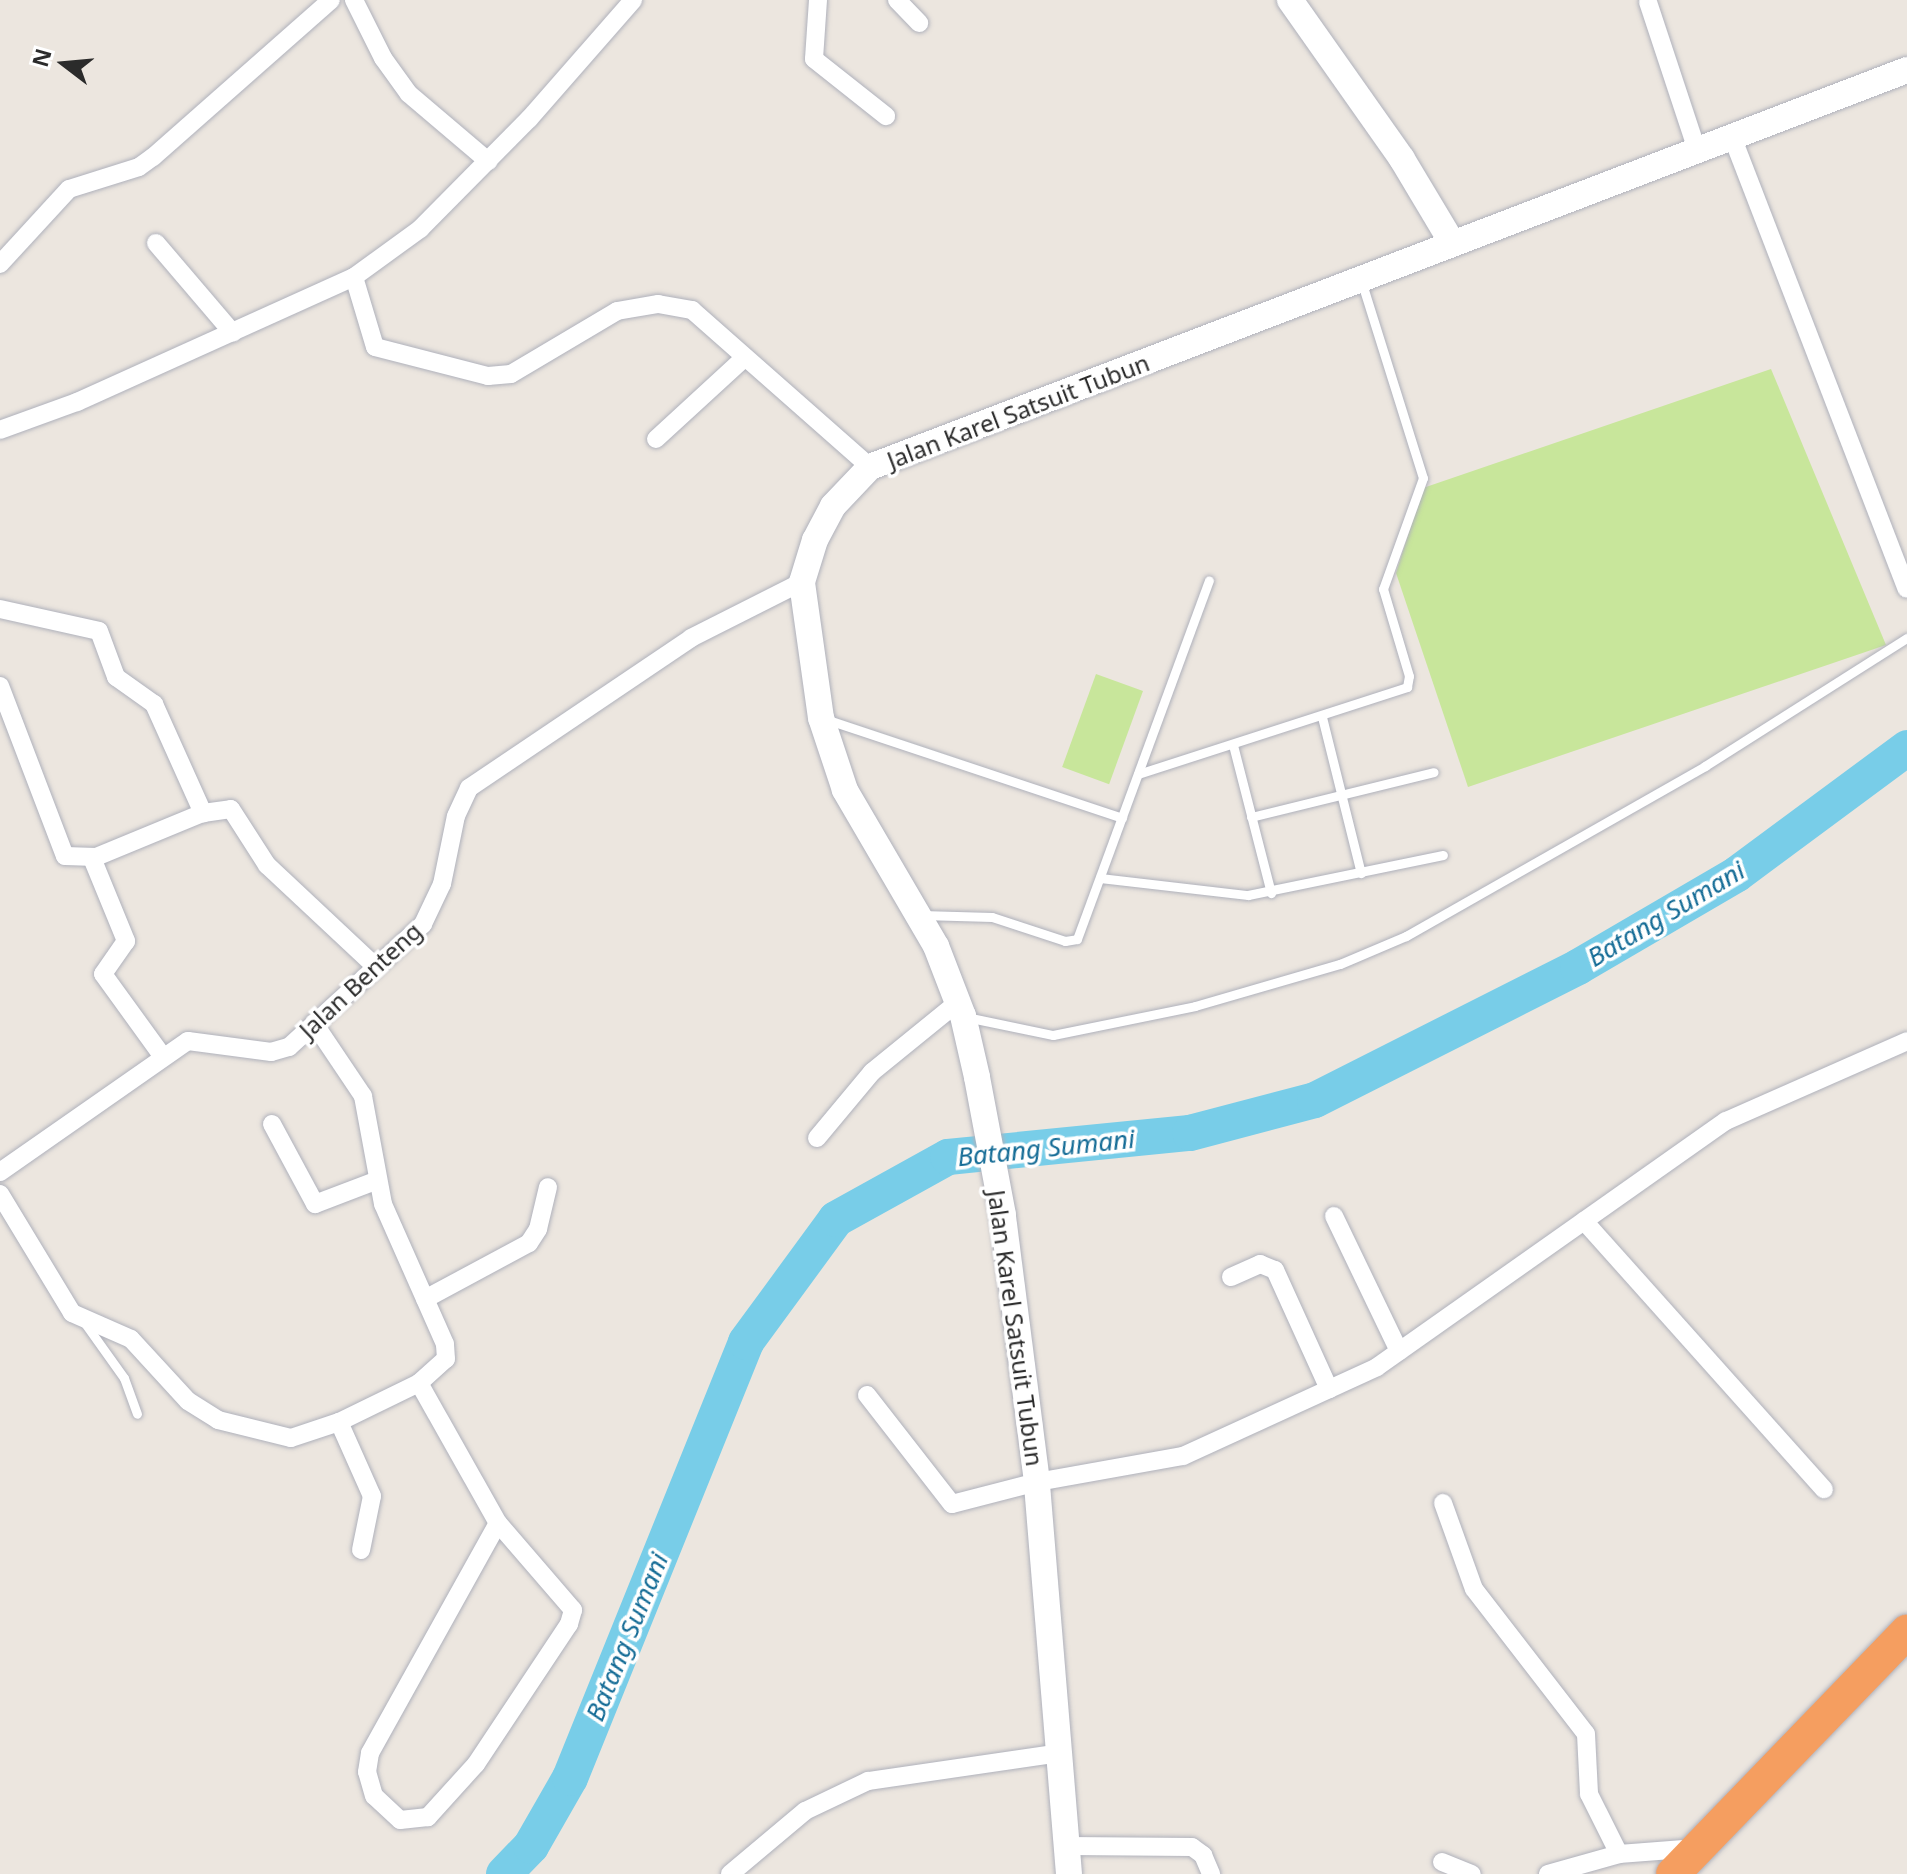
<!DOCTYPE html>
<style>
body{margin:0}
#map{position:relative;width:1907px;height:1874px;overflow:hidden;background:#ece6df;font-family:"Noto Sans",sans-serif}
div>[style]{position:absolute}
.pitch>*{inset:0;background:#c8e69b;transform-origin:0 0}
.river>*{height:36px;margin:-18px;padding:0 18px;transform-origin:18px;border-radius:18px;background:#78cde8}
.roads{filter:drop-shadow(0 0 2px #afb1bb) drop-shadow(0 0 2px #afb1bb)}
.lane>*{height:9px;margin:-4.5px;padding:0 4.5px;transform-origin:4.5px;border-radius:4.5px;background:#fff}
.street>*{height:18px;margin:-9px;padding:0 9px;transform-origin:9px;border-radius:9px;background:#fff}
.secondary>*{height:26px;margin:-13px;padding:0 13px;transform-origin:13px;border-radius:13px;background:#fff}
.highway>*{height:34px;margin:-17px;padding:0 17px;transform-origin:17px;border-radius:17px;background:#f59e60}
span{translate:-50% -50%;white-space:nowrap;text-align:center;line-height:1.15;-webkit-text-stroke:7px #fff;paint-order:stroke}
.street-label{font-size:24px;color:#2b2b2b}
.water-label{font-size:26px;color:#156c96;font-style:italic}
.north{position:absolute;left:24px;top:24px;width:80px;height:80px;-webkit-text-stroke:6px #fff;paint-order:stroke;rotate:286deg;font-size:22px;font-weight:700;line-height:32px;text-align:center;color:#2b2b2b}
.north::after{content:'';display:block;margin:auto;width:28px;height:36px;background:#2b2b2b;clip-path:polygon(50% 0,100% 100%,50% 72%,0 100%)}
</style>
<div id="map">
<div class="pitch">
<i style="clip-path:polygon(1771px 369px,1886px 645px,1468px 787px,1396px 573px,1423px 488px)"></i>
<i style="left:1096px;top:674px;width:50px;height:99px;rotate:20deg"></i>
</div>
<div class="river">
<i style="left:504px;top:1874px;width:39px;rotate:-46deg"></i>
<i style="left:531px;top:1846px;width:78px;rotate:-60.2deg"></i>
<i style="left:570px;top:1778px;width:470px;rotate:-68deg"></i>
<i style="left:746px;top:1342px;width:152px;rotate:-53.8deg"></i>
<i style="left:836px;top:1219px;width:128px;rotate:-29deg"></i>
<i style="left:948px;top:1157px;width:243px;rotate:-5.7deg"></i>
<i style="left:1190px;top:1133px;width:129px;rotate:-14.8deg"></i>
<i style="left:1315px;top:1100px;width:295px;rotate:-26.8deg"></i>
<i style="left:1578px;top:967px;width:184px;rotate:-30.3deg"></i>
<i style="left:1737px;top:874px;width:212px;rotate:-36.5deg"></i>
</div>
<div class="roads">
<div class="lane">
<i style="left:1322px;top:717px;width:161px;rotate:76deg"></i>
<i style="left:825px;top:719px;width:313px;rotate:18.4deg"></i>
<i style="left:1233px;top:745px;width:153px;rotate:75.6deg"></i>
<i style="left:1138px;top:774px;width:283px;rotate:-17.9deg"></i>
<i style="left:1407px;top:687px;width:11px;rotate:-80deg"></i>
<i style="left:1409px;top:676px;width:91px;rotate:-106.6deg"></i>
<i style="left:1383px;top:589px;width:118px;rotate:-70.2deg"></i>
<i style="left:1423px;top:478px;width:207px;rotate:-107.4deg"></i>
<i style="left:1251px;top:817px;width:188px;rotate:-13.8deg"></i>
<i style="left:1100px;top:878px;width:149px;rotate:6.6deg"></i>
<i style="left:1248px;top:895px;width:199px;rotate:-11.6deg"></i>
<i style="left:921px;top:915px;width:71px;rotate:1.6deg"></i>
<i style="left:992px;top:917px;width:77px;rotate:18.2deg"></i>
<i style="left:1065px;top:941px;width:12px;rotate:-9deg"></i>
<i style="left:1077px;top:939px;width:382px;rotate:-69.8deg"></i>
<i style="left:966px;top:1017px;width:89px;rotate:11.7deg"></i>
<i style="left:1053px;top:1035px;width:145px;rotate:-11.5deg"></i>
<i style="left:1195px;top:1006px;width:151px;rotate:-16.2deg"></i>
<i style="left:1340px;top:964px;width:72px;rotate:-23deg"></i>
<i style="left:1406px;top:936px;width:344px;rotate:-29.6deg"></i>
<i style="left:1705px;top:766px;width:239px;rotate:-32.4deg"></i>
<i style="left:84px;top:1322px;width:69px;rotate:54.5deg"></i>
<i style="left:124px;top:1378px;width:38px;rotate:70deg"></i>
</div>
<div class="street">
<i style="left:354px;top:0;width:65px;rotate:63.4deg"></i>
<i style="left:383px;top:58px;width:44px;rotate:54.2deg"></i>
<i style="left:409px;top:94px;width:104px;rotate:40.3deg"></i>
<i style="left:818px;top:0;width:59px;rotate:93.9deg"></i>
<i style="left:814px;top:59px;width:92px;rotate:38.4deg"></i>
<i style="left:897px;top:0;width:32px;rotate:46deg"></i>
<i style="left:1648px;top:2px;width:159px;rotate:71.7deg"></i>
<i style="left:1733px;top:139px;width:482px;rotate:68.9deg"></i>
<i style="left:156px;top:243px;width:118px;rotate:49.5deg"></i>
<i style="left:0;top:264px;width:102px;rotate:-47.4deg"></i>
<i style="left:69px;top:189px;width:73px;rotate:-17.4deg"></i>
<i style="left:139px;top:167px;width:17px;rotate:-36deg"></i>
<i style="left:153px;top:157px;width:237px;rotate:-41.4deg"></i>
<i style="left:354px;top:277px;width:73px;rotate:73.3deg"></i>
<i style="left:375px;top:347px;width:117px;rotate:14.4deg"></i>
<i style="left:488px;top:376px;width:23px;rotate:-5deg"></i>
<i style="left:511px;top:374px;width:123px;rotate:-30.7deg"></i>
<i style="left:617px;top:311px;width:42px;rotate:-9.7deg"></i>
<i style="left:658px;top:304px;width:35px;rotate:10deg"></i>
<i style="left:692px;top:310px;width:237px;rotate:41.4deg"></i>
<i style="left:0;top:430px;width:82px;rotate:-20deg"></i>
<i style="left:77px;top:402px;width:304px;rotate:-24.3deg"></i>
<i style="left:354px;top:277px;width:82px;rotate:-36deg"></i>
<i style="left:420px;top:229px;width:155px;rotate:-45.3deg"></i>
<i style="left:529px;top:119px;width:158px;rotate:-48.8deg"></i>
<i style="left:656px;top:439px;width:120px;rotate:-42.6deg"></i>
<i style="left:0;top:609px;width:101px;rotate:12.5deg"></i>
<i style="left:99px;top:631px;width:49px;rotate:69.7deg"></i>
<i style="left:116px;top:677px;width:47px;rotate:35.4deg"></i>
<i style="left:154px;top:704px;width:120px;rotate:65.8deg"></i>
<i style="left:0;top:686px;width:182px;rotate:69.1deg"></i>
<i style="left:65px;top:856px;width:31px;rotate:2deg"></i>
<i style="left:96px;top:857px;width:116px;rotate:-22.4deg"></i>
<i style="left:203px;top:813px;width:28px;rotate:-8deg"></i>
<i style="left:231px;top:809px;width:67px;rotate:57.3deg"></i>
<i style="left:267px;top:865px;width:149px;rotate:43.1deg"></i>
<i style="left:92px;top:858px;width:90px;rotate:67.7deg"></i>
<i style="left:126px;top:941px;width:40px;rotate:124.9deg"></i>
<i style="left:103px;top:974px;width:102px;rotate:54.1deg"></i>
<i style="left:272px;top:1124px;width:91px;rotate:61.7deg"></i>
<i style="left:315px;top:1204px;width:67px;rotate:-20.9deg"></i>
<i style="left:817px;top:1138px;width:86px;rotate:-50.2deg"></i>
<i style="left:872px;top:1072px;width:111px;rotate:-39.1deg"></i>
<i style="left:0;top:1172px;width:229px;rotate:-34.9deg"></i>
<i style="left:188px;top:1041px;width:84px;rotate:7.5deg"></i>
<i style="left:271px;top:1052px;width:19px;rotate:-16deg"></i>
<i style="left:289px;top:1047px;width:182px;rotate:-42.5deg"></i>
<i style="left:423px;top:924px;width:44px;rotate:-64.6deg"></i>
<i style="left:442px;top:884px;width:69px;rotate:-78.4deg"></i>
<i style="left:456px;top:816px;width:31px;rotate:-65deg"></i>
<i style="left:469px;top:788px;width:268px;rotate:-34deg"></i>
<i style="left:691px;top:638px;width:124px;rotate:-26.8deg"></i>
<i style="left:0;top:1194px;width:139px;rotate:58.8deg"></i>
<i style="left:72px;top:1313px;width:64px;rotate:23.8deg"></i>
<i style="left:131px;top:1339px;width:84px;rotate:47.4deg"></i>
<i style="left:188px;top:1401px;width:36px;rotate:32deg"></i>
<i style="left:218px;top:1420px;width:75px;rotate:13.9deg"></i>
<i style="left:291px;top:1438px;width:51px;rotate:-18.4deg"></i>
<i style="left:339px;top:1422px;width:89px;rotate:-26deg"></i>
<i style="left:419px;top:1383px;width:36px;rotate:-42deg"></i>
<i style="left:446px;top:1359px;width:15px;rotate:-94deg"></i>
<i style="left:445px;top:1344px;width:153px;rotate:-113.9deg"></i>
<i style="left:383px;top:1204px;width:110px;rotate:-100.5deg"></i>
<i style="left:363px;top:1096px;width:88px;rotate:-123.9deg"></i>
<i style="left:1334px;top:1216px;width:150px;rotate:64.3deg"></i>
<i style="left:1584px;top:1221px;width:360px;rotate:48.2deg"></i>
<i style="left:1231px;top:1277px;width:32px;rotate:-24deg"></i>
<i style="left:1260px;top:1264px;width:16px;rotate:22deg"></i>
<i style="left:1275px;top:1270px;width:131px;rotate:65.6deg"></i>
<i style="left:425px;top:1299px;width:118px;rotate:-28.3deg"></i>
<i style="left:529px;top:1243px;width:17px;rotate:-57deg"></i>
<i style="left:538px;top:1229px;width:43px;rotate:-76.6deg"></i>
<i style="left:419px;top:1383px;width:161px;rotate:60.6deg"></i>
<i style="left:498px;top:1523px;width:115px;rotate:49.2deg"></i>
<i style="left:573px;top:1610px;width:15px;rotate:106deg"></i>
<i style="left:569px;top:1624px;width:168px;rotate:123.6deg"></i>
<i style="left:476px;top:1764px;width:72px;rotate:132.2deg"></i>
<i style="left:428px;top:1817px;width:28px;rotate:174deg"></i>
<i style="left:400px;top:1820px;width:35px;rotate:-137deg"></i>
<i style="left:374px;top:1796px;width:25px;rotate:-106deg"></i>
<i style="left:367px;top:1772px;width:19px;rotate:-81deg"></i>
<i style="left:370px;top:1753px;width:263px;rotate:-60.9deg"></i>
<i style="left:867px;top:1395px;width:138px;rotate:52.1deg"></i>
<i style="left:952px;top:1504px;width:88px;rotate:-14.5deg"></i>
<i style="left:1037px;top:1482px;width:148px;rotate:-10.1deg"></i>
<i style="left:1183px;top:1456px;width:213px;rotate:-24.6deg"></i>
<i style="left:1377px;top:1367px;width:427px;rotate:-35.2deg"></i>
<i style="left:1726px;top:1121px;width:198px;rotate:-23.8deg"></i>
<i style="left:339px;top:1422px;width:81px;rotate:66deg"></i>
<i style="left:372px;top:1496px;width:55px;rotate:101.5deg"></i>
<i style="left:1443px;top:1503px;width:91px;rotate:70.2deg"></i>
<i style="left:1474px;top:1589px;width:183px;rotate:52.3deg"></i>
<i style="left:1586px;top:1734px;width:60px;rotate:87.1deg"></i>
<i style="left:1589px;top:1794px;width:67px;rotate:63.4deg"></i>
<i style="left:1068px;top:1846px;width:124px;rotate:0.5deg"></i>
<i style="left:1192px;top:1847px;width:14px;rotate:36deg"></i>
<i style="left:1203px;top:1855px;width:21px;rotate:67deg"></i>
<i style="left:1442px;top:1862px;width:32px;rotate:22deg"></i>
<i style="left:730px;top:1874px;width:98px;rotate:-40deg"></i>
<i style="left:805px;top:1811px;width:70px;rotate:-25.5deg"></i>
<i style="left:868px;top:1781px;width:195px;rotate:-8.3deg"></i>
<i style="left:1548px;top:1874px;width:74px;rotate:-15.7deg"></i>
<i style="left:1619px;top:1854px;width:78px;rotate:-4.4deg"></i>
</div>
<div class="secondary">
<i style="left:1290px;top:0;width:194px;rotate:54.8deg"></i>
<i style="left:1402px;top:159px;width:96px;rotate:59.1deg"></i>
<i style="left:1069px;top:1874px;width:393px;rotate:-94.7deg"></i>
<i style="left:1037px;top:1482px;width:269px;rotate:-97.3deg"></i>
<i style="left:1003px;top:1215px;width:140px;rotate:-100.7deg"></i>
<i style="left:977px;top:1077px;width:63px;rotate:-102.9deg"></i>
<i style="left:963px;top:1016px;width:75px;rotate:-111.1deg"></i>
<i style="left:936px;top:946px;width:181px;rotate:-120.3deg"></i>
<i style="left:845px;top:790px;width:76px;rotate:-108.4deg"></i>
<i style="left:821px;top:718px;width:137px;rotate:-98deg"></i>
<i style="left:802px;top:582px;width:44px;rotate:-72.8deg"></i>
<i style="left:815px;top:540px;width:38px;rotate:-62deg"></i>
<i style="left:833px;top:506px;width:54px;rotate:-46.5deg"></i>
<i style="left:870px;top:467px;width:1110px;rotate:-20.95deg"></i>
</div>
<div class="highway">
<i style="left:1673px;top:1874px;width:337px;rotate:-46deg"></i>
</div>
</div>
<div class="street-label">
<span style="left:1018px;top:411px;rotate:-21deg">Jalan Karel Satsuit Tubun</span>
<span style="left:360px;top:980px;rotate:-43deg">Jalan Benteng</span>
<span style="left:1016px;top:1328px;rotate:82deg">Jalan Karel Satsuit Tubun</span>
</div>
<div class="water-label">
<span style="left:1666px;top:914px;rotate:-31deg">Batang Sumani</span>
<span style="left:1046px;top:1148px;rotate:-6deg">Batang Sumani</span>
<span style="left:627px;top:1637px;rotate:-68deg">Batang Sumani</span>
</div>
<div class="north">N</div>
</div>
